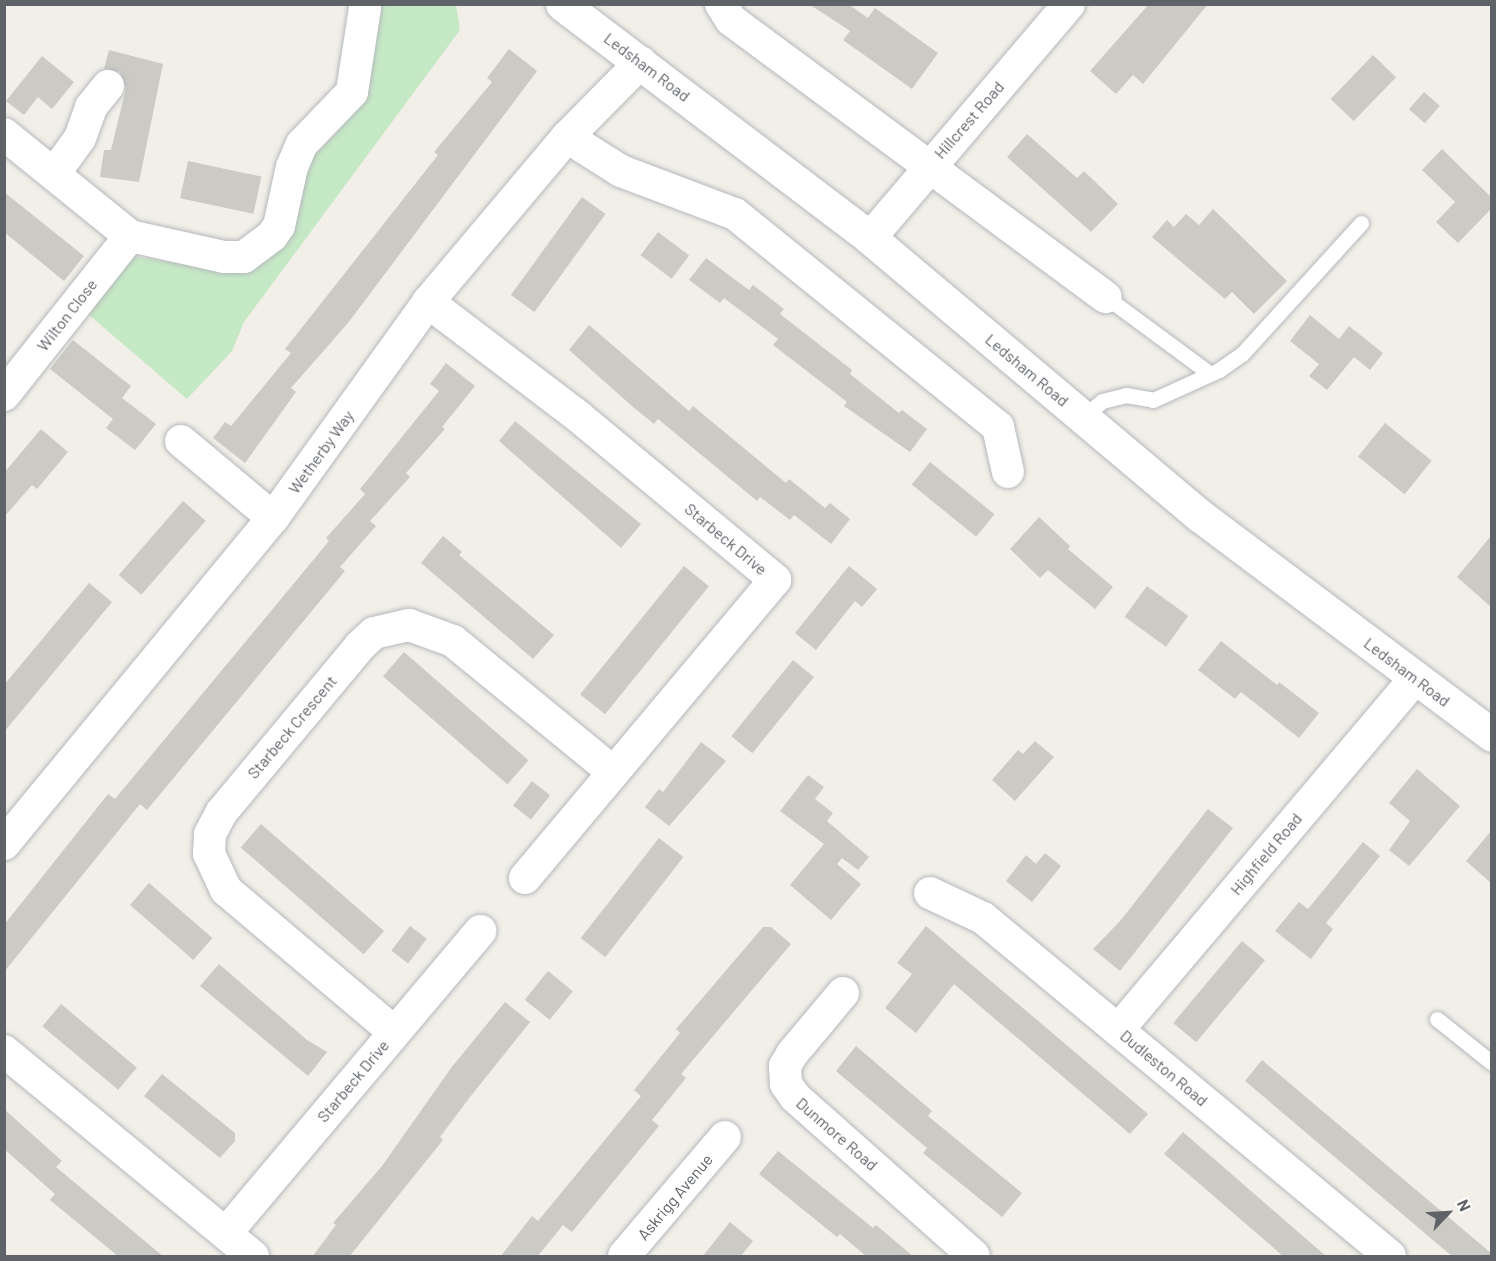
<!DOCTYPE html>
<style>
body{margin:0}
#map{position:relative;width:1496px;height:1261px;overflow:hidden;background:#f1efe8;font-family:Barlow,sans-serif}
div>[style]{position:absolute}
.green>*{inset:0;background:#c5e8c5}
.building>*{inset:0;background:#cccac5;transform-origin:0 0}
.roads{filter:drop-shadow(0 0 2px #b5b8bc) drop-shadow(0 0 2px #b5b8bc)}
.lane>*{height:15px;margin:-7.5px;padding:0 7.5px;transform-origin:7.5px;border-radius:7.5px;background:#fff}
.street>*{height:32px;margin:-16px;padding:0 16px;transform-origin:16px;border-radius:16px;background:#fff}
.secondary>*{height:33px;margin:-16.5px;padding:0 16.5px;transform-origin:16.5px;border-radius:16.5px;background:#fff}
span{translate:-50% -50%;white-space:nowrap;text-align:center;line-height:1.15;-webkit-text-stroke:4.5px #fff;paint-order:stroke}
.street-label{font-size:16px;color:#5f6368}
.frame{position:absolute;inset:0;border:6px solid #5f6368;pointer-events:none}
.north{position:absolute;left:1418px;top:1183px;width:60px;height:60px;-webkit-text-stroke:4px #fff;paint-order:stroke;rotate:65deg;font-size:16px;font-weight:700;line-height:24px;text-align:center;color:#5f6368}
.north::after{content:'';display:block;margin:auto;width:21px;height:27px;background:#5f6368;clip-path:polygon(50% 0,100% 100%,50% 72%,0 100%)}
</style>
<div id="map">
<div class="green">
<i style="clip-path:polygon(376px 5px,456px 5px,460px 30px,244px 322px,232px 351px,187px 399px,88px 314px,132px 256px,244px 274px,264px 261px,308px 162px,365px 102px)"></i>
</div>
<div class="building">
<i style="clip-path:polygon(809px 4px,848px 4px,868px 18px,875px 8px,938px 53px,912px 89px,843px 40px,850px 31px)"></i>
<i style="clip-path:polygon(1149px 4px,1208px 4px,1143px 84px,1133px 75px,1116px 94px,1090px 71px)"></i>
<i style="clip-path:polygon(509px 49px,537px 71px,348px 323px,291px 388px,296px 392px,245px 463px,213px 438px,225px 422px,231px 426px,291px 353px,285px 349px,438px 155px,434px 152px,492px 82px,487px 78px)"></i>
<i style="clip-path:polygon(109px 50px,163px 64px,139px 182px,100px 177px,104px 150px,111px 150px,126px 88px,120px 72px,104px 69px)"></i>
<i style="left:1373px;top:55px;width:32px;height:61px;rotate:44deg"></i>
<i style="clip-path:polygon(42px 56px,74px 82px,52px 109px,38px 97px,24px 115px,6px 101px)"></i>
<i style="left:1424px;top:92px;width:21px;height:23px;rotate:41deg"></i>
<i style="clip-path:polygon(1027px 134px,1077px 178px,1084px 171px,1118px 204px,1091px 232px,1007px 157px)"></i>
<i style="clip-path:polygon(1442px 149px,1491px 197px,1491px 209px,1458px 243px,1436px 222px,1455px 202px,1422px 170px)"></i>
<i style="left:188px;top:161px;width:75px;height:38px;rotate:12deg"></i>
<i style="clip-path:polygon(4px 192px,84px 256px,64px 281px,4px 232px)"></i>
<i style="left:582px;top:197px;width:29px;height:121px;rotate:36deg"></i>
<i style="clip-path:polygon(1213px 209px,1287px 281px,1254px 314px,1232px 292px,1225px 299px,1152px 237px,1167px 220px,1174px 227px,1186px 214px,1199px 225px)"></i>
<i style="left:658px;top:232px;width:39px;height:29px;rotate:37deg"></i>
<i style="clip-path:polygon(706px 258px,749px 290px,753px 285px,784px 309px,780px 314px,852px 370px,850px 374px,899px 413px,902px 410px,927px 429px,910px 452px,844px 406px,847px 402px,773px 345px,778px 339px,724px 298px,720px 303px,689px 280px)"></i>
<i style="clip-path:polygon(1310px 315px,1339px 339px,1349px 326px,1383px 353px,1370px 370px,1354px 357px,1327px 390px,1309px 376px,1319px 364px,1290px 341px)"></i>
<i style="clip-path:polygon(589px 325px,689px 411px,693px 406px,786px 483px,789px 479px,825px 508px,830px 503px,850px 519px,831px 544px,794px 515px,790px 520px,760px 497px,757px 501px,658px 419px,654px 424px,633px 407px,569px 350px)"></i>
<i style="clip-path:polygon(73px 340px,131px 386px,122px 398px,156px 424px,135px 450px,106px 428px,113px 419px,50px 369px)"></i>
<i style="clip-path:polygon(446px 363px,475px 386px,442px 427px,445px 429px,406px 473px,410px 477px,370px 521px,376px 526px,340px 567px,345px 571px,147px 810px,140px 804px,4px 972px,4px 925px,108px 794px,115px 799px,329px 541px,326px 538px,365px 494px,360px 489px,439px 391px,430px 384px)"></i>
<i style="clip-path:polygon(515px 421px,641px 524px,621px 548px,499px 441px)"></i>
<i style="left:1385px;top:423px;width:60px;height:43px;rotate:39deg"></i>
<i style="clip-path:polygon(41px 429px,68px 452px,37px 489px,32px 485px,4px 517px,4px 473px)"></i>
<i style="left:930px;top:462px;width:83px;height:29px;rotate:39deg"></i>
<i style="left:183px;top:501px;width:30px;height:98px;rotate:41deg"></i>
<i style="clip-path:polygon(1039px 517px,1070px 546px,1068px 549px,1113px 587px,1095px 609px,1048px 570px,1040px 578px,1010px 549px)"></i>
<i style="clip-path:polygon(443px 536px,462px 552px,459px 555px,554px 635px,533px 659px,421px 563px)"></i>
<i style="clip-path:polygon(1491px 536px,1491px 607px,1457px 577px)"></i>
<i style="left:684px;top:566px;width:32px;height:165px;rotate:39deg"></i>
<i style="clip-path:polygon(849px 566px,877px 589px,862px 607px,855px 601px,816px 650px,795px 633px)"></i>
<i style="clip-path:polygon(89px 583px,112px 602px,4px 732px,4px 685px)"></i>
<i style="left:1147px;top:586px;width:51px;height:38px;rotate:36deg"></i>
<i style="clip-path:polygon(1221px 641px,1277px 685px,1279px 682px,1319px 713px,1299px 738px,1241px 692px,1235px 699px,1198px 670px)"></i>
<i style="left:404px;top:652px;width:165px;height:32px;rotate:41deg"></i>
<i style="left:793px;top:660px;width:27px;height:98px;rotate:39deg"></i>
<i style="clip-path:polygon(1035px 741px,1054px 757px,1015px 801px,992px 780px,1018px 750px,1023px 754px)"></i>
<i style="clip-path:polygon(701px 742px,726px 761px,669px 826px,645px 807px,659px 789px,663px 792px)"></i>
<i style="clip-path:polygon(1417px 769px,1460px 806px,1409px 866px,1389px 850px,1410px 821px,1389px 803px)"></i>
<i style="clip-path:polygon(808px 775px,824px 787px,815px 799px,833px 813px,827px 821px,869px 857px,858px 870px,842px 858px,837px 864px,861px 884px,831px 920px,790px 885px,824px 844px,780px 811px)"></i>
<i style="left:532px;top:781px;width:23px;height:31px;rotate:38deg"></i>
<i style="clip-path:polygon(1208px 809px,1233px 828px,1120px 971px,1093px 949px,1121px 920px)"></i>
<i style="left:261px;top:824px;width:163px;height:31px;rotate:41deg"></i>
<i style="clip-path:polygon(1491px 831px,1491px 883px,1466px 861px)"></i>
<i style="left:659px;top:838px;width:31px;height:127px;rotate:38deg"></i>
<i style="clip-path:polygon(1363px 842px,1380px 856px,1326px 923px,1333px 929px,1311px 959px,1275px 931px,1299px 902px,1308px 909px)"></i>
<i style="clip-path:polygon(1045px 853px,1061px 866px,1032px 902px,1006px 881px,1026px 855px,1036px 864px)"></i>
<i style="left:149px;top:883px;width:84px;height:29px;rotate:41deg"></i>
<i style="left:410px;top:926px;width:21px;height:31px;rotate:37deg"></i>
<i style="clip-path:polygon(926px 926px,1148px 1114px,1130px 1134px,954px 984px,916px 1033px,885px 1008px,912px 974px,897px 963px)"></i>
<i style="clip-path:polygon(763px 927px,771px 927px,791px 944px,681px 1074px,686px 1078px,652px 1120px,659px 1126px,572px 1232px,563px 1225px,537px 1257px,500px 1257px,532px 1216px,538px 1221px,641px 1096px,634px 1090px,680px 1033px,676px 1029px)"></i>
<i style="left:1242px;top:941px;width:30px;height:107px;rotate:40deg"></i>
<i style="clip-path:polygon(219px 964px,307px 1040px,327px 1052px,308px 1076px,200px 986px)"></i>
<i style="left:548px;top:971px;width:32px;height:37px;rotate:39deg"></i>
<i style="clip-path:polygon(505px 1002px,530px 1022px,470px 1097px,440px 1137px,443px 1140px,349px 1257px,312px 1257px,336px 1225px,333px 1223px,382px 1166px,451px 1068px)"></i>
<i style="left:61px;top:1004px;width:99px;height:29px;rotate:40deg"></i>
<i style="clip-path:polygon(856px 1046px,932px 1111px,928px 1116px,1022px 1193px,1002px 1217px,923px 1153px,927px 1148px,836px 1071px)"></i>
<i style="clip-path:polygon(1262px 1060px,1491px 1253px,1491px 1257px,1453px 1257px,1245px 1081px)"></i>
<i style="clip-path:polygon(162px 1074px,235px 1133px,235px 1141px,220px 1158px,144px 1096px)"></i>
<i style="clip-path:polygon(4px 1109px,62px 1161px,56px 1167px,164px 1257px,119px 1257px,50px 1200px,55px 1194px,4px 1149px)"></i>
<i style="clip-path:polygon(1183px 1132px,1213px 1158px,1327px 1257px,1284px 1257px,1194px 1179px,1164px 1154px)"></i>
<i style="clip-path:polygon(778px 1151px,873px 1228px,876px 1225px,914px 1257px,867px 1257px,840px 1234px,837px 1237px,759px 1174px)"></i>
<i style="clip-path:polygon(730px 1222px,753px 1241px,740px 1257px,702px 1257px)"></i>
</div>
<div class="roads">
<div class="lane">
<i style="left:1106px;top:297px;width:128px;rotate:36.4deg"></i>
<i style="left:1083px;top:417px;width:25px;rotate:-40deg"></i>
<i style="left:1102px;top:401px;width:25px;rotate:-14deg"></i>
<i style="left:1126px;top:395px;width:27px;rotate:10deg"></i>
<i style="left:1153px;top:400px;width:72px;rotate:-24.4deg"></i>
<i style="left:1219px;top:370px;width:28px;rotate:-35deg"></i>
<i style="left:1242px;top:354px;width:177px;rotate:-47.7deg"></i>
<i style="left:1437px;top:1019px;width:70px;rotate:38.7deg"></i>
</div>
<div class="street">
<i style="left:721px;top:4px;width:19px;rotate:58deg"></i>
<i style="left:731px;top:20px;width:466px;rotate:36.5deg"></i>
<i style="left:4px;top:134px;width:162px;rotate:39deg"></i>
<i style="left:130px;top:236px;width:96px;rotate:12.6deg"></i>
<i style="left:224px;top:257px;width:20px"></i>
<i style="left:244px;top:257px;width:35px;rotate:-37deg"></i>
<i style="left:272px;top:236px;width:12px;rotate:-55deg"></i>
<i style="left:279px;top:226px;width:60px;rotate:-77.6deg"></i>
<i style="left:292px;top:167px;width:25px;rotate:-67deg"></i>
<i style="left:302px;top:144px;width:72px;rotate:-46.1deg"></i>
<i style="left:352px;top:92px;width:85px;rotate:-81.2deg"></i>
<i style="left:567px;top:137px;width:64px;rotate:32.2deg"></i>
<i style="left:621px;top:171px;width:122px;rotate:20.7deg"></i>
<i style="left:735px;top:214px;width:338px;rotate:39deg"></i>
<i style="left:998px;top:427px;width:46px;rotate:77.5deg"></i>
<i style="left:54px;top:174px;width:44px;rotate:-54.2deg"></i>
<i style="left:80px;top:138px;width:33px;rotate:-70deg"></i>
<i style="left:91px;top:107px;width:27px;rotate:-51deg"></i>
<i style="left:870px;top:238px;width:307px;rotate:-49.6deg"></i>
<i style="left:428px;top:302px;width:190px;rotate:37.3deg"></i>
<i style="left:579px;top:417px;width:255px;rotate:39.7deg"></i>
<i style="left:775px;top:580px;width:389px;rotate:130deg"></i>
<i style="left:4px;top:395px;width:203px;rotate:-51.6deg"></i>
<i style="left:181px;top:441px;width:120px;rotate:39.9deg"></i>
<i style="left:4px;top:844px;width:423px;rotate:-50.5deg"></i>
<i style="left:273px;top:518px;width:266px;rotate:-54.3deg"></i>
<i style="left:428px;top:302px;width:216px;rotate:-49.9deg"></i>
<i style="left:567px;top:137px;width:105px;rotate:-45.4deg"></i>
<i style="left:930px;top:893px;width:59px;rotate:25.3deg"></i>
<i style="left:983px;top:918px;width:529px;rotate:39.71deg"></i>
<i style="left:843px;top:993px;width:80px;rotate:129.9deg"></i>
<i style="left:792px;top:1054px;width:14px;rotate:120deg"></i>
<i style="left:785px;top:1066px;width:18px;rotate:87deg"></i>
<i style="left:786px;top:1084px;width:16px;rotate:55deg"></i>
<i style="left:795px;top:1097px;width:239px;rotate:41.6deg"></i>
<i style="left:1118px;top:1030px;width:461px;rotate:-49.8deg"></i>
<i style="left:394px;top:1032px;width:220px;rotate:-139.8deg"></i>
<i style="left:226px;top:890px;width:40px;rotate:-115deg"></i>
<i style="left:209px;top:854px;width:20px;rotate:-87deg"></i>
<i style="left:210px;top:834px;width:24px;rotate:-62deg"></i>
<i style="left:221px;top:813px;width:217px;rotate:-50.2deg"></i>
<i style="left:360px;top:646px;width:19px;rotate:-43deg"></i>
<i style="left:374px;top:633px;width:36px;rotate:-13deg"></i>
<i style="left:409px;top:625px;width:47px;rotate:20deg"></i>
<i style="left:453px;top:641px;width:207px;rotate:39.3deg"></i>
<i style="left:4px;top:1051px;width:323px;rotate:39.5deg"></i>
<i style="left:226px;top:1233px;width:395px;rotate:-49.9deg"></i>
<i style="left:624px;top:1256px;width:156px;rotate:-49.7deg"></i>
</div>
<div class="secondary">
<i style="left:562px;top:4px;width:387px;rotate:37.2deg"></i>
<i style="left:870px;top:238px;width:430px;rotate:40.1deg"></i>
<i style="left:1199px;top:515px;width:366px;rotate:36.9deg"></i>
</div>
</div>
<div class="street-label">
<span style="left:647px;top:67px;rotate:37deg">Ledsham Road</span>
<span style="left:969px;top:120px;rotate:-49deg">Hillcrest Road</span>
<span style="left:67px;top:315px;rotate:-52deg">Wilton Close</span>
<span style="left:1027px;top:370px;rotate:40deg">Ledsham Road</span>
<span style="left:321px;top:452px;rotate:-54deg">Wetherby Way</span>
<span style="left:726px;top:539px;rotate:40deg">Starbeck Drive</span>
<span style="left:1407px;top:672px;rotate:37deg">Ledsham Road</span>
<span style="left:292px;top:727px;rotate:-50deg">Starbeck Crescent</span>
<span style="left:1266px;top:854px;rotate:-50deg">Highfield Road</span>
<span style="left:1164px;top:1068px;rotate:40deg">Dudleston Road</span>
<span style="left:353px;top:1081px;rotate:-50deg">Starbeck Drive</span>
<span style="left:837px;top:1134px;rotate:41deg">Dunmore Road</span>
<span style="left:675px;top:1197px;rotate:-50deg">Askrigg Avenue</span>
</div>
<div class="frame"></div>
<div class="north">N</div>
</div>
